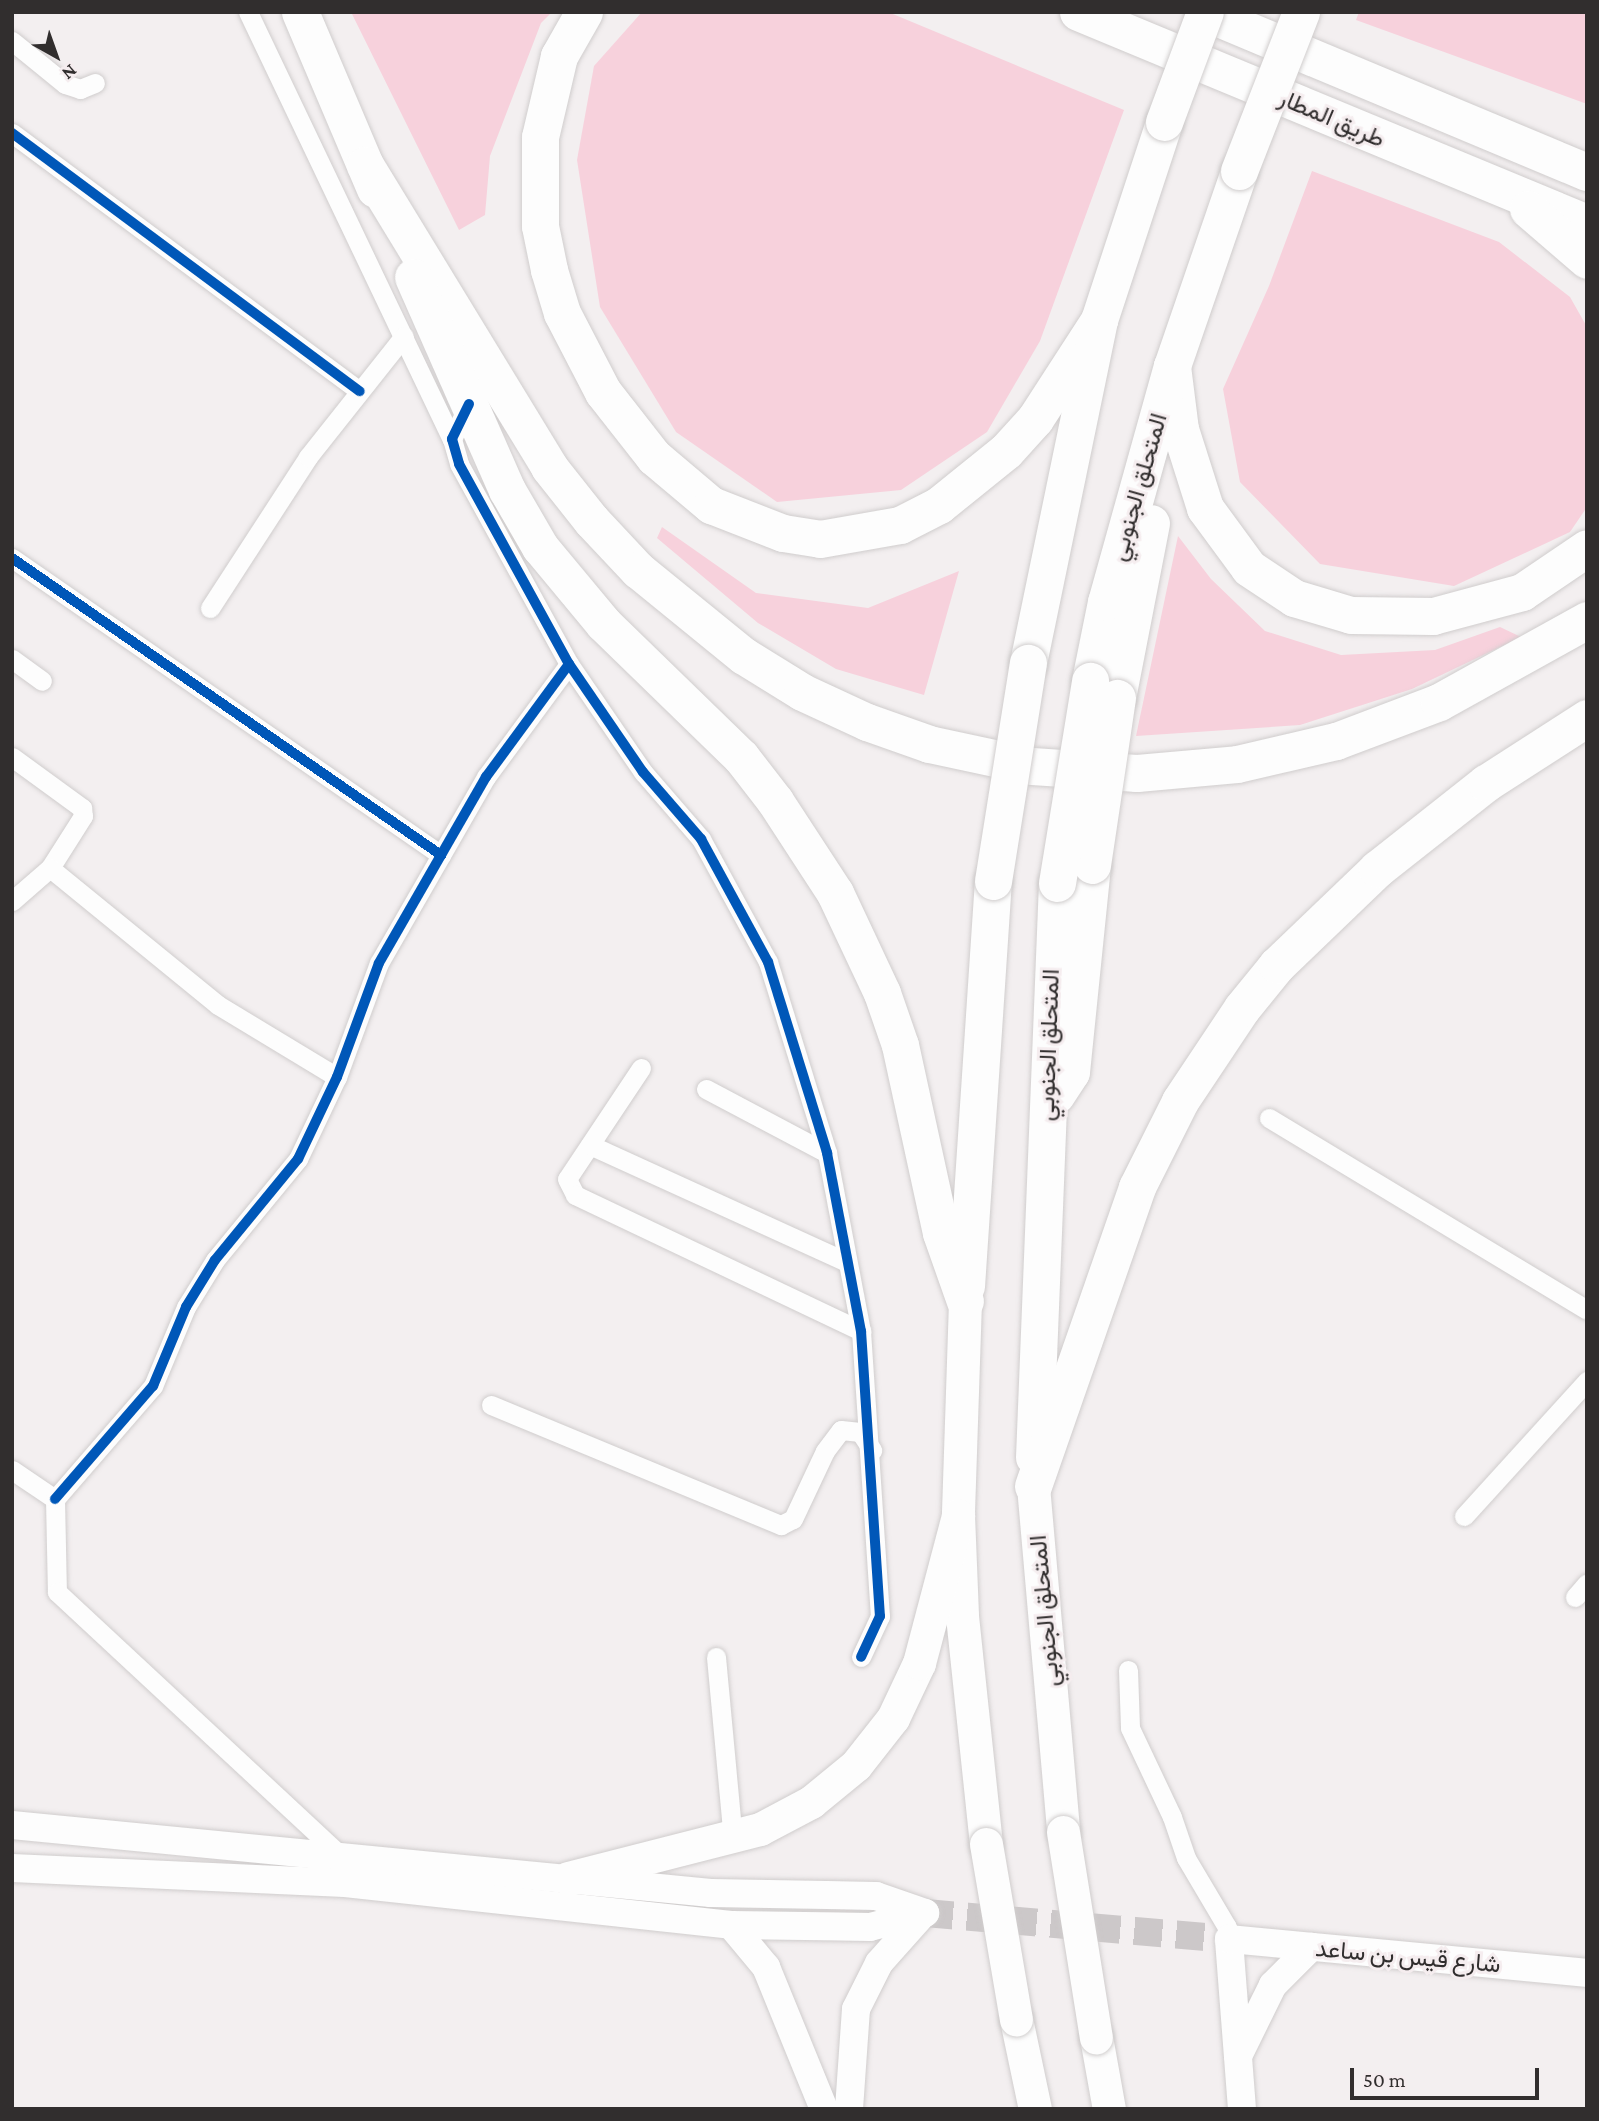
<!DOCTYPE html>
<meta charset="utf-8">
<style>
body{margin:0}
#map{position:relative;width:1599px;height:2121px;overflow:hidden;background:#f3eff0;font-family:"Crimson Pro",Vazirmatn,serif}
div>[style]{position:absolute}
.green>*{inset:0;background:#f7d1dc}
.secondary-tunnel>*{height:28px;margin-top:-14px;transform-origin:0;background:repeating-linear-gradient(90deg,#ccc8c9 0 28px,transparent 0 42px)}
.roads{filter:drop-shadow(0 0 2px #d0cdcd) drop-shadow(0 0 2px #d0cdcd)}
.minor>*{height:19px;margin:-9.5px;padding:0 9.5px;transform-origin:9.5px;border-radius:9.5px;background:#fdfdfd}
.secondary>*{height:28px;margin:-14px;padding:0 14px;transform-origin:14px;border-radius:14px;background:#fdfdfd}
.trunk>*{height:33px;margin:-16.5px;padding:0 16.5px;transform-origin:16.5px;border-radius:16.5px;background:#fdfdfd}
.motorway>*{height:37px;margin:-18.5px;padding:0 18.5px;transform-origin:18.5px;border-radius:18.5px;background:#fdfdfd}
.bridges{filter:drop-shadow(0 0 2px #d0cdcd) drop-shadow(0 0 2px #d0cdcd)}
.trunk-bridge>*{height:33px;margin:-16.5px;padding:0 16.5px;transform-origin:16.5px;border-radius:16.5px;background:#fdfdfd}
.motorway-bridge>*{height:37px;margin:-18.5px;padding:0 18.5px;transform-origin:18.5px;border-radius:18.5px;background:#fdfdfd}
.cycleway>*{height:10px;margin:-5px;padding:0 5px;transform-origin:5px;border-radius:5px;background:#0057b8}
span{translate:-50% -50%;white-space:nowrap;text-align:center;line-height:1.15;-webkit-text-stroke:6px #f5edef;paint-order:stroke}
.street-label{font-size:24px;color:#312e2e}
.frame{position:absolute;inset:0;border:14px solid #312e2e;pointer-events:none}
.north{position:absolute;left:21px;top:21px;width:70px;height:70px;-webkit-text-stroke:5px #f5edef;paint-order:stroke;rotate:140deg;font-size:19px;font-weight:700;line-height:28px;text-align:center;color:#312e2e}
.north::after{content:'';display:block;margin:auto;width:24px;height:32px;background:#312e2e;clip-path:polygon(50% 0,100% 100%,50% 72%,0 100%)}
.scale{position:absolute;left:1350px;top:2068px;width:189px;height:32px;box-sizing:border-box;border:4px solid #312e2e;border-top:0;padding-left:9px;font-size:21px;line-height:24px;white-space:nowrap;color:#312e2e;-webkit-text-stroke:5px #f5edef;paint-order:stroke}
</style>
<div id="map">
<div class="green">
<i style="clip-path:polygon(351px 12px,552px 12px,541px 23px,490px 156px,485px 215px,459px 230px)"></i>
<i style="clip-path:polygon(642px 12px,888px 12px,1124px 110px,1040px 341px,987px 432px,901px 490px,777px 502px,676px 432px,600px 307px,577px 160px,594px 66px)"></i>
<i style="clip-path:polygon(1359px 12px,1587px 12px,1587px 104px,1356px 20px)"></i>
<i style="clip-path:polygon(1312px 171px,1499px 242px,1570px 297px,1587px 327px,1587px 507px,1570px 532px,1454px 586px,1320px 564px,1240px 482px,1223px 389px,1269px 286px)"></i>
<i style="clip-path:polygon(662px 527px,756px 593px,868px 608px,959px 571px,924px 695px,836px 669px,758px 623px,657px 538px)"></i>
<i style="clip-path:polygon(1178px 536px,1211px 579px,1265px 631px,1341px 655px,1435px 650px,1500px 627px,1521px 637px,1412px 689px,1300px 725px,1136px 736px)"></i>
</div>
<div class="secondary-tunnel">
<i style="left:925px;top:1913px;width:305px;rotate:4.9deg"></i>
</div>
<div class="roads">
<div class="minor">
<i style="left:248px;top:12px;width:473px;rotate:64.5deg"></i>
<i style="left:12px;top:41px;width:68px;rotate:39.1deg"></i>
<i style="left:65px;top:84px;width:16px;rotate:18deg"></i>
<i style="left:80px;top:89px;width:16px;rotate:-22deg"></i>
<i style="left:12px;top:133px;width:433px;rotate:36.6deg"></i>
<i style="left:469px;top:404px;width:39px;rotate:116deg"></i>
<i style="left:452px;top:439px;width:26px;rotate:74deg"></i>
<i style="left:459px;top:464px;width:228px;rotate:61.2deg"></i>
<i style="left:569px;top:664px;width:131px;rotate:55.6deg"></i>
<i style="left:643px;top:772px;width:89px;rotate:49.1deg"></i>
<i style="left:701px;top:839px;width:140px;rotate:61.4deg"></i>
<i style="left:768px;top:962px;width:200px;rotate:72.8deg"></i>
<i style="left:827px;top:1153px;width:181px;rotate:79.2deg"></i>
<i style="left:861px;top:1331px;width:286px;rotate:86.2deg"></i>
<i style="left:880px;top:1616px;width:45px;rotate:114.9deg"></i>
<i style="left:12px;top:558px;width:522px;rotate:34.7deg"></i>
<i style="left:210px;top:608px;width:180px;rotate:-57deg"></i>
<i style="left:308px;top:457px;width:154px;rotate:-51.6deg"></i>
<i style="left:12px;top:659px;width:37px;rotate:36deg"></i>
<i style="left:12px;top:757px;width:87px;rotate:36.1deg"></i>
<i style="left:82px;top:808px;width:8px;rotate:83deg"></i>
<i style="left:83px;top:816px;width:62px;rotate:122.4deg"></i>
<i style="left:50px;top:868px;width:217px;rotate:39.2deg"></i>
<i style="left:218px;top:1005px;width:139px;rotate:31.2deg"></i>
<i style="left:12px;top:901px;width:50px;rotate:-41deg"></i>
<i style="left:641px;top:1068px;width:133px;rotate:123.7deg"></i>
<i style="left:567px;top:1179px;width:18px;rotate:63deg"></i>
<i style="left:575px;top:1195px;width:317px;rotate:25.4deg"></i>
<i style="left:706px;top:1089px;width:137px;rotate:27.9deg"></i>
<i style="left:1269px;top:1118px;width:371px;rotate:31.1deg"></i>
<i style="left:590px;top:1145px;width:280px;rotate:24.5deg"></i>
<i style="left:491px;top:1405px;width:314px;rotate:22.5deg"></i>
<i style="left:781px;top:1525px;width:13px;rotate:-27deg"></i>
<i style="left:793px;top:1519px;width:75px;rotate:-64.8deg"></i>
<i style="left:825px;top:1451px;width:26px;rotate:-53deg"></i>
<i style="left:841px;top:1430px;width:19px;rotate:6deg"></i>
<i style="left:860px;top:1432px;width:22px;rotate:56deg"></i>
<i style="left:12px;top:1470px;width:52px;rotate:34deg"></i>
<i style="left:55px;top:1499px;width:93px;rotate:88.8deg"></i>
<i style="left:57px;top:1592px;width:388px;rotate:42.9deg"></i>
<i style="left:55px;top:1499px;width:150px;rotate:-49.1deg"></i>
<i style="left:153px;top:1386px;width:86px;rotate:-67.3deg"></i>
<i style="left:186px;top:1307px;width:55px;rotate:-58.3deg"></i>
<i style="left:215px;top:1260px;width:131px;rotate:-50.6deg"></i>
<i style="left:298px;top:1159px;width:91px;rotate:-64.6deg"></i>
<i style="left:337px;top:1077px;width:121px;rotate:-69.8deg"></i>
<i style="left:379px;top:963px;width:215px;rotate:-60.1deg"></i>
<i style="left:486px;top:777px;width:140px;rotate:-53.7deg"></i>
<i style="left:1464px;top:1516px;width:183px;rotate:-47.7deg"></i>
<i style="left:1575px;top:1597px;width:18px;rotate:-49deg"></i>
<i style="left:716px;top:1657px;width:183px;rotate:84.7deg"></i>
<i style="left:1128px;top:1670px;width:58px;rotate:88deg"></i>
<i style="left:1130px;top:1728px;width:98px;rotate:64.7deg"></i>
<i style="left:1172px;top:1817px;width:43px;rotate:71.1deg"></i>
<i style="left:1186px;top:1858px;width:80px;rotate:59.3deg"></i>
<i style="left:1227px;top:1927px;width:12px;rotate:81deg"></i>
</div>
<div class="secondary">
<i style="left:12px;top:1825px;width:702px;rotate:5.56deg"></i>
<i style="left:711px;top:1893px;width:165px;rotate:1deg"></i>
<i style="left:876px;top:1896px;width:52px;rotate:19.1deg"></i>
<i style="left:12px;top:1868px;width:333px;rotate:2.6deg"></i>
<i style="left:345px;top:1883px;width:388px;rotate:6.2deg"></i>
<i style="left:731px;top:1925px;width:139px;rotate:0.8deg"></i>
<i style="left:870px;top:1927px;width:57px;rotate:-14.3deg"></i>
<i style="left:731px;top:1925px;width:55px;rotate:50.2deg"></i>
<i style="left:766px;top:1967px;width:153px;rotate:67.8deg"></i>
<i style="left:1238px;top:2056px;width:79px;rotate:-63.8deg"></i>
<i style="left:1273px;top:1985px;width:54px;rotate:-45deg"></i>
<i style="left:849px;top:2109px;width:100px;rotate:-86deg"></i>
<i style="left:856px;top:2009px;width:51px;rotate:-63.4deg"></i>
<i style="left:879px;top:1963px;width:62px;rotate:-48.3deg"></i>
<i style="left:1242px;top:2109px;width:170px;rotate:-94.4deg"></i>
<i style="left:1229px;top:1939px;width:360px;rotate:5.4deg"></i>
</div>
<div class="trunk">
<i style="left:965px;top:1301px;width:214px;rotate:91.9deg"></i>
<i style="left:958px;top:1515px;width:101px;rotate:87.7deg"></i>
<i style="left:962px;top:1616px;width:229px;rotate:84deg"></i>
<i style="left:1033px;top:1486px;width:347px;rotate:85deg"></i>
<i style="left:568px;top:1878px;width:198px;rotate:-14.3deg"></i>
<i style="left:760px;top:1829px;width:58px;rotate:-27.9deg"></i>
<i style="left:811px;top:1802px;width:58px;rotate:-39.4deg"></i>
<i style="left:856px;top:1765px;width:60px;rotate:-51.8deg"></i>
<i style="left:893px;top:1718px;width:61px;rotate:-64.7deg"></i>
<i style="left:919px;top:1663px;width:153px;rotate:-75.2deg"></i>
<i style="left:1016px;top:2019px;width:92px;rotate:78.1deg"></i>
<i style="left:1096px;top:2037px;width:73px;rotate:79.8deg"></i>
</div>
<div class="motorway">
<i style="left:300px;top:12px;width:192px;rotate:67deg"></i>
<i style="left:584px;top:12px;width:51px;rotate:119.6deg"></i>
<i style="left:559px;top:56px;width:83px;rotate:103.2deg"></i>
<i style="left:540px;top:137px;width:89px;rotate:90deg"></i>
<i style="left:540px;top:226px;width:45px;rotate:78.4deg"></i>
<i style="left:549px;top:270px;width:45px;rotate:73.2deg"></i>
<i style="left:562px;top:313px;width:89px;rotate:62.6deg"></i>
<i style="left:603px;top:392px;width:83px;rotate:51.9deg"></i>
<i style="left:654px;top:457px;width:75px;rotate:40.1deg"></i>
<i style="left:711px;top:505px;width:77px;rotate:21.3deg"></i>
<i style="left:783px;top:533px;width:37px;rotate:9deg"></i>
<i style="left:820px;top:539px;width:81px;rotate:-9.9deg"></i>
<i style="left:900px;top:525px;width:44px;rotate:-27.1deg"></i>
<i style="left:939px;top:505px;width:86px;rotate:-38.9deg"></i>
<i style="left:1006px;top:451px;width:43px;rotate:-47.8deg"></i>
<i style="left:1035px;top:419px;width:118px;rotate:-57.1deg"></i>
<i style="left:1078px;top:12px;width:551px;rotate:22.52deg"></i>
<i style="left:1204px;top:12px;width:415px;rotate:22.7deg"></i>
<i style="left:365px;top:165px;width:354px;rotate:58.6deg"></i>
<i style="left:549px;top:467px;width:68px;rotate:51.6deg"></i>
<i style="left:591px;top:520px;width:69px;rotate:46.8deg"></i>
<i style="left:638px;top:570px;width:136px;rotate:39.1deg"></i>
<i style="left:744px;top:656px;width:68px;rotate:31.8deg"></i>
<i style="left:802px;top:692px;width:72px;rotate:24.8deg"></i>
<i style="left:867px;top:722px;width:66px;rotate:19.5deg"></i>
<i style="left:929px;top:744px;width:105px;rotate:12.1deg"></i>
<i style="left:1032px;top:766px;width:105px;rotate:3.8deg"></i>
<i style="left:1137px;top:773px;width:100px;rotate:-5.1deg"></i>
<i style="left:1237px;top:764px;width:102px;rotate:-13.1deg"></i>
<i style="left:1336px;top:741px;width:110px;rotate:-20.7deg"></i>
<i style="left:1439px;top:702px;width:169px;rotate:-29deg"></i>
<i style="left:1528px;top:209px;width:78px;rotate:40.8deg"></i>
<i style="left:413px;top:277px;width:233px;rotate:66.2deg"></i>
<i style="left:507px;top:490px;width:66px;rotate:59.9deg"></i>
<i style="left:540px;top:547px;width:99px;rotate:50.3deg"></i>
<i style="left:603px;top:623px;width:192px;rotate:44.2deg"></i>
<i style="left:741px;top:757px;width:56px;rotate:52.3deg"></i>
<i style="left:775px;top:801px;width:110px;rotate:56.9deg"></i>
<i style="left:835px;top:893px;width:110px;rotate:64.8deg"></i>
<i style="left:882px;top:993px;width:55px;rotate:70.9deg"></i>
<i style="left:900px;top:1045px;width:192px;rotate:77.7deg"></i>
<i style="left:941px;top:1233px;width:72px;rotate:70.6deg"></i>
<i style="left:1172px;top:366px;width:64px;rotate:82.8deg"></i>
<i style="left:1180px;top:429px;width:83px;rotate:72.4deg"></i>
<i style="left:1205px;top:508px;width:74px;rotate:53.7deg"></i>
<i style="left:1249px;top:568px;width:54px;rotate:33.7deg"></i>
<i style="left:1294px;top:598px;width:59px;rotate:16.6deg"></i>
<i style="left:1351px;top:615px;width:82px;rotate:0.7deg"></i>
<i style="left:1433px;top:616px;width:92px;rotate:-15.1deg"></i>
<i style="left:1522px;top:592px;width:78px;rotate:-34.1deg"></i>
<i style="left:1028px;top:663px;width:350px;rotate:-78.3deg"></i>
<i style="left:1099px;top:320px;width:208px;rotate:-71.8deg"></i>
<i style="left:1090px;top:681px;width:81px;rotate:-78.6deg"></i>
<i style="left:1106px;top:602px;width:245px;rotate:-74.4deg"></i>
<i style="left:1172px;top:366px;width:206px;rotate:-71deg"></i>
<i style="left:1117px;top:698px;width:178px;rotate:-79deg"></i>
<i style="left:1056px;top:1095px;width:27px;rotate:-57deg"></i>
<i style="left:1071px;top:1072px;width:208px;rotate:-84.2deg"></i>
<i style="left:966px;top:1286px;width:406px;rotate:-86.2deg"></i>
<i style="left:1034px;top:1457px;width:574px;rotate:-87.71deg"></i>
<i style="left:1033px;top:1486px;width:317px;rotate:-70.8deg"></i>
<i style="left:1137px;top:1187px;width:96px;rotate:-63.4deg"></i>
<i style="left:1180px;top:1101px;width:112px;rotate:-56.3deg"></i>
<i style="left:1242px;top:1008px;width:55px;rotate:-50.9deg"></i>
<i style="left:1277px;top:965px;width:139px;rotate:-43.8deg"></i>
<i style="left:1377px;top:869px;width:139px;rotate:-38.3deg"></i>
<i style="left:1486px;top:783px;width:120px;rotate:-32.8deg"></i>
</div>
</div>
<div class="bridges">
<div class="trunk-bridge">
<i style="left:1063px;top:1832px;width:208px;rotate:80.9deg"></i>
<i style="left:986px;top:1844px;width:178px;rotate:80.3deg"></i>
</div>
<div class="motorway-bridge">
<i style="left:1164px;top:122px;width:117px;rotate:-69.6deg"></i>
<i style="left:1239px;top:171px;width:171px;rotate:-68.7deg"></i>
<i style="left:1092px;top:865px;width:169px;rotate:-81.5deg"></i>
<i style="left:993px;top:881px;width:221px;rotate:-80.9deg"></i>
<i style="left:1057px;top:883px;width:205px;rotate:-80.7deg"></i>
</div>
</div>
<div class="cycleway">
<i style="left:12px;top:133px;width:433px;rotate:36.6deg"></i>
<i style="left:469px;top:404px;width:39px;rotate:116deg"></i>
<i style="left:452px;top:439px;width:26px;rotate:74deg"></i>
<i style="left:459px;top:464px;width:228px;rotate:61.2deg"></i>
<i style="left:569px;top:664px;width:131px;rotate:55.6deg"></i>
<i style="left:643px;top:772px;width:89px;rotate:49.1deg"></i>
<i style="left:701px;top:839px;width:140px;rotate:61.4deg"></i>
<i style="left:768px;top:962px;width:200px;rotate:72.8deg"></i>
<i style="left:827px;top:1153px;width:181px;rotate:79.2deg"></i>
<i style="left:861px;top:1331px;width:286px;rotate:86.2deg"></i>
<i style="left:880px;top:1616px;width:45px;rotate:114.9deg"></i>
<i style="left:12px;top:558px;width:522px;rotate:34.7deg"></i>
<i style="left:55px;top:1499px;width:150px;rotate:-49.1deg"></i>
<i style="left:153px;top:1386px;width:86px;rotate:-67.3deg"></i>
<i style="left:186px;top:1307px;width:55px;rotate:-58.3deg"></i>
<i style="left:215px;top:1260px;width:131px;rotate:-50.6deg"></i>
<i style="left:298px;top:1159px;width:91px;rotate:-64.6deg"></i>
<i style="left:337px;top:1077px;width:121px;rotate:-69.8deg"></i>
<i style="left:379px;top:963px;width:215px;rotate:-60.1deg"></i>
<i style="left:486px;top:777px;width:140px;rotate:-53.7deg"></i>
</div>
<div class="street-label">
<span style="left:1332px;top:118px;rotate:23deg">طريق المطار</span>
<span style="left:1138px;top:487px;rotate:-74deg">المتحلق الجنوبي</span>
<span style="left:1048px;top:1045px;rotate:-88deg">المتحلق الجنوبي</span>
<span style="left:1044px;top:1611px;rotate:-95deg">المتحلق الجنوبي</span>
<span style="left:1408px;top:1956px;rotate:5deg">شارع قيس بن ساعد</span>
</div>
<div class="frame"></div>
<div class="north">N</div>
<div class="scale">50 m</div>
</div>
